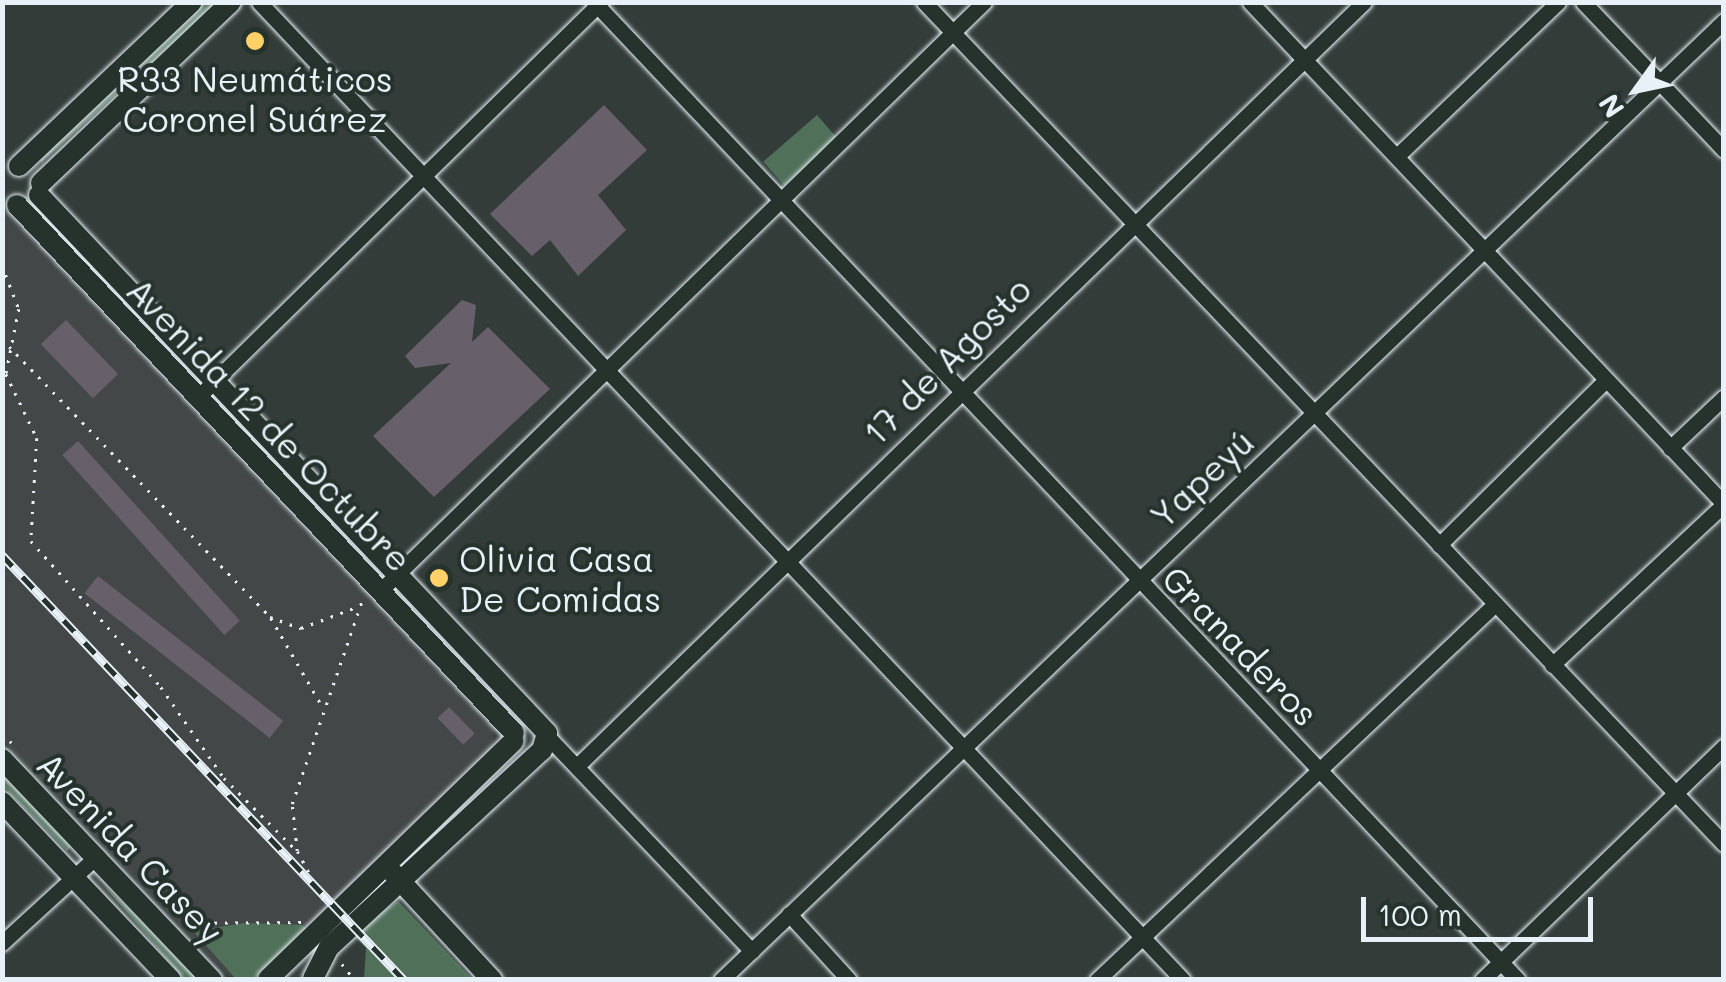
<!DOCTYPE html>
<meta charset="utf-8">
<style>
body{margin:0}
#map{position:relative;width:1726px;height:982px;overflow:hidden;background:#333c39;font-family:Mali,sans-serif}
div>[style]{position:absolute}
.built>*{inset:0;background:#434748}
.green>*{inset:0;background:#507059;transform-origin:0 0}
.building>*{inset:0;background:#67606a;transform-origin:0 0}
.path>*{height:2.5px;margin-top:-1.25px;transform-origin:0;background:repeating-linear-gradient(90deg,#e8f1f8 0 2.5px,transparent 0 10.5px)}
.roads{filter:drop-shadow(0 0 2px #e8f1f8) drop-shadow(0 0 2px #e8f1f8)}
.street>*{height:15px;margin:-7.5px;padding:0 7.5px;transform-origin:7.5px;border-radius:7.5px;background:#26332d}
.secondary>*{height:20px;margin:-10px;padding:0 10px;transform-origin:10px;border-radius:10px;background:#26332d}
.rail>*{height:9px;margin-top:-4.5px;transform-origin:0;background:repeating-linear-gradient(90deg,#26332d 0 15px,#e8f1f8 0 30px);box-sizing:border-box;border-block:2px solid #e8f1f8}
.dots>*{width:28px;height:28px;translate:-50% -50%;box-sizing:border-box;border:5px solid #26332d;border-radius:50%}
span{translate:-50% -50%;white-space:nowrap;text-align:center;line-height:1.15;-webkit-text-stroke:8px #26332d;paint-order:stroke}
.poi-label{font-size:35px;color:#e8f1f8}
.left{translate:0 -50%;text-align:left}
.street-label{font-size:35px;color:#e8f1f8}
.frame{position:absolute;inset:0;border:5px solid #e8f1f8;pointer-events:none}
.north{position:absolute;left:1586px;top:40px;width:100px;height:100px;-webkit-text-stroke:8px #26332d;paint-order:stroke;rotate:237deg;font-size:28px;font-weight:700;line-height:40px;text-align:center;color:#e8f1f8}
.north::after{content:'';display:block;margin:auto;width:35px;height:45px;background:#e8f1f8;clip-path:polygon(50% 0,100% 100%,50% 72%,0 100%)}
.scale{position:absolute;left:1361px;top:897px;width:232px;height:45px;box-sizing:border-box;border:5px solid #e8f1f8;border-top:0;padding-left:12px;font-size:30px;line-height:35px;white-space:nowrap;color:#e8f1f8;-webkit-text-stroke:8px #26332d;paint-order:stroke}
</style>
<div id="map">
<div class="built">
<i style="clip-path:polygon(2px 207px,494px 730px,492px 750px,252px 979px,229px 976px,3px 740px)"></i>
</div>
<div class="green">
<i style="clip-path:polygon(204px 3px,217px 3px,41px 163px,41px 157px)"></i>
<i style="left:817px;top:115px;width:32px;height:71px;rotate:49deg"></i>
<i style="clip-path:polygon(44px 212px,195px 371px,193px 373px,40px 216px)"></i>
<i style="clip-path:polygon(223px 403px,360px 547px,359px 550px,220px 407px)"></i>
<i style="clip-path:polygon(2px 774px,72px 846px,67px 851px,3px 786px)"></i>
<i style="clip-path:polygon(104px 886px,146px 924px,198px 979px,184px 979px)"></i>
<i style="clip-path:polygon(398px 901px,472px 979px,364px 979px,366px 948px,351px 934px)"></i>
<i style="clip-path:polygon(245px 923px,302px 925px,309px 930px,252px 980px,236px 979px,193px 931px)"></i>
</div>
<div class="building">
<i style="clip-path:polygon(604px 105px,647px 150px,598px 195px,626px 230px,578px 276px,550px 240px,532px 256px,490px 214px)"></i>
<i style="clip-path:polygon(462px 300px,476px 305px,472px 342px,488px 327px,550px 389px,434px 497px,373px 436px,451px 363px,415px 368px,405px 356px)"></i>
<i style="left:66px;top:320px;width:75px;height:35px;rotate:46deg"></i>
<i style="left:78px;top:441px;width:242px;height:21px;rotate:48deg"></i>
<i style="left:98px;top:576px;width:235px;height:22px;rotate:38deg"></i>
<i style="left:449px;top:707px;width:37px;height:16px;rotate:46deg"></i>
</div>
<div class="path">
<i style="left:2px;top:265px;width:47px;rotate:68.9deg"></i>
<i style="left:19px;top:309px;width:66px;rotate:101.3deg"></i>
<i style="left:6px;top:374px;width:71px;rotate:64.2deg"></i>
<i style="left:37px;top:438px;width:103px;rotate:93.3deg"></i>
<i style="left:31px;top:541px;width:195px;rotate:48.3deg"></i>
<i style="left:161px;top:687px;width:111px;rotate:55.3deg"></i>
<i style="left:224px;top:778px;width:103px;rotate:45deg"></i>
<i style="left:2px;top:339px;width:386px;rotate:46deg"></i>
<i style="left:270px;top:617px;width:33px;rotate:20deg"></i>
<i style="left:301px;top:628px;width:57px;rotate:-20.7deg"></i>
<i style="left:271px;top:618px;width:102px;rotate:59.9deg"></i>
<i style="left:2px;top:734px;width:13px;rotate:42deg"></i>
<i style="left:323px;top:900px;width:55px;rotate:-118deg"></i>
<i style="left:297px;top:851px;width:47px;rotate:-96.1deg"></i>
<i style="left:292px;top:804px;width:218px;rotate:-71deg"></i>
<i style="left:183px;top:923px;width:120px;rotate:-0.5deg"></i>
<i style="left:342px;top:964px;width:21px;rotate:51deg"></i>
</div>
<div class="roads">
<div class="street">
<i style="left:259px;top:2px;width:1345px;rotate:46.63deg"></i>
<i style="left:594px;top:2px;width:1345px;rotate:46.63deg"></i>
<i style="left:924px;top:2px;width:1161px;rotate:46.47deg"></i>
<i style="left:1250px;top:2px;width:690px;rotate:46.64deg"></i>
<i style="left:1583px;top:2px;width:204px;rotate:46.4deg"></i>
<i style="left:1397px;top:156px;width:223px;rotate:-43.7deg"></i>
<i style="left:198px;top:397px;width:564px;rotate:-44.43deg"></i>
<i style="left:1670px;top:448px;width:74px;rotate:-43.4deg"></i>
<i style="left:1439px;top:545px;width:232px;rotate:-44.7deg"></i>
<i style="left:382px;top:589px;width:841px;rotate:-44.28deg"></i>
<i style="left:1552px;top:665px;width:236px;rotate:-43.1deg"></i>
<i style="left:547px;top:736px;width:297px;rotate:46.4deg"></i>
<i style="left:577px;top:766px;width:1097px;rotate:-44.15deg"></i>
<i style="left:789px;top:914px;width:89px;rotate:47.7deg"></i>
<i style="left:2px;top:943px;width:129px;rotate:-42.5deg"></i>
<i style="left:721px;top:980px;width:1388px;rotate:-43.72deg"></i>
<i style="left:1097px;top:980px;width:548px;rotate:-43.37deg"></i>
<i style="left:1482px;top:980px;width:337px;rotate:-44deg"></i>
</div>
<div class="secondary">
<i style="left:19px;top:166px;width:238px;rotate:-43.5deg"></i>
<i style="left:41px;top:183px;width:262px;rotate:-43.6deg"></i>
<i style="left:39px;top:195px;width:740px;rotate:46.64deg"></i>
<i style="left:547px;top:733px;width:18px;rotate:106deg"></i>
<i style="left:542px;top:750px;width:290px;rotate:137.2deg"></i>
<i style="left:329px;top:947px;width:35px;rotate:117deg"></i>
<i style="left:17px;top:205px;width:725px;rotate:46.73deg"></i>
<i style="left:2px;top:759px;width:305px;rotate:46.5deg"></i>
<i style="left:2px;top:802px;width:245px;rotate:46.5deg"></i>
<i style="left:393px;top:873px;width:146px;rotate:47.2deg"></i>
<i style="left:268px;top:979px;width:342px;rotate:-44.1deg"></i>
</div>
</div>
<div class="rail">
<i style="left:2px;top:555px;width:585px;rotate:46.59deg"></i>
</div>
<div class="dots">
<i style="left:255px;top:41px;background:#ffd166"></i>
<i style="left:439px;top:578px;background:#ffd166"></i>
</div>
<div class="poi-label">
<span style="left:255px;top:98px">R33 Neumáticos<br>Coronel Suárez</span>
<span class="left" style="left:459px;top:578px">Olivia Casa<br>De Comidas</span>
</div>
<div class="street-label">
<span style="left:946px;top:360px;rotate:-45deg">17 de Agosto</span>
<span style="left:270px;top:424px;rotate:46deg">Avenida 12 de Octubre</span>
<span style="left:1201px;top:478px;rotate:-43deg">Yapeyú</span>
<span style="left:1241px;top:645px;rotate:46deg">Granaderos</span>
<span style="left:131px;top:847px;rotate:46deg">Avenida Casey</span>
</div>
<div class="frame"></div>
<div class="north">N</div>
<div class="scale">100 m</div>
</div>
